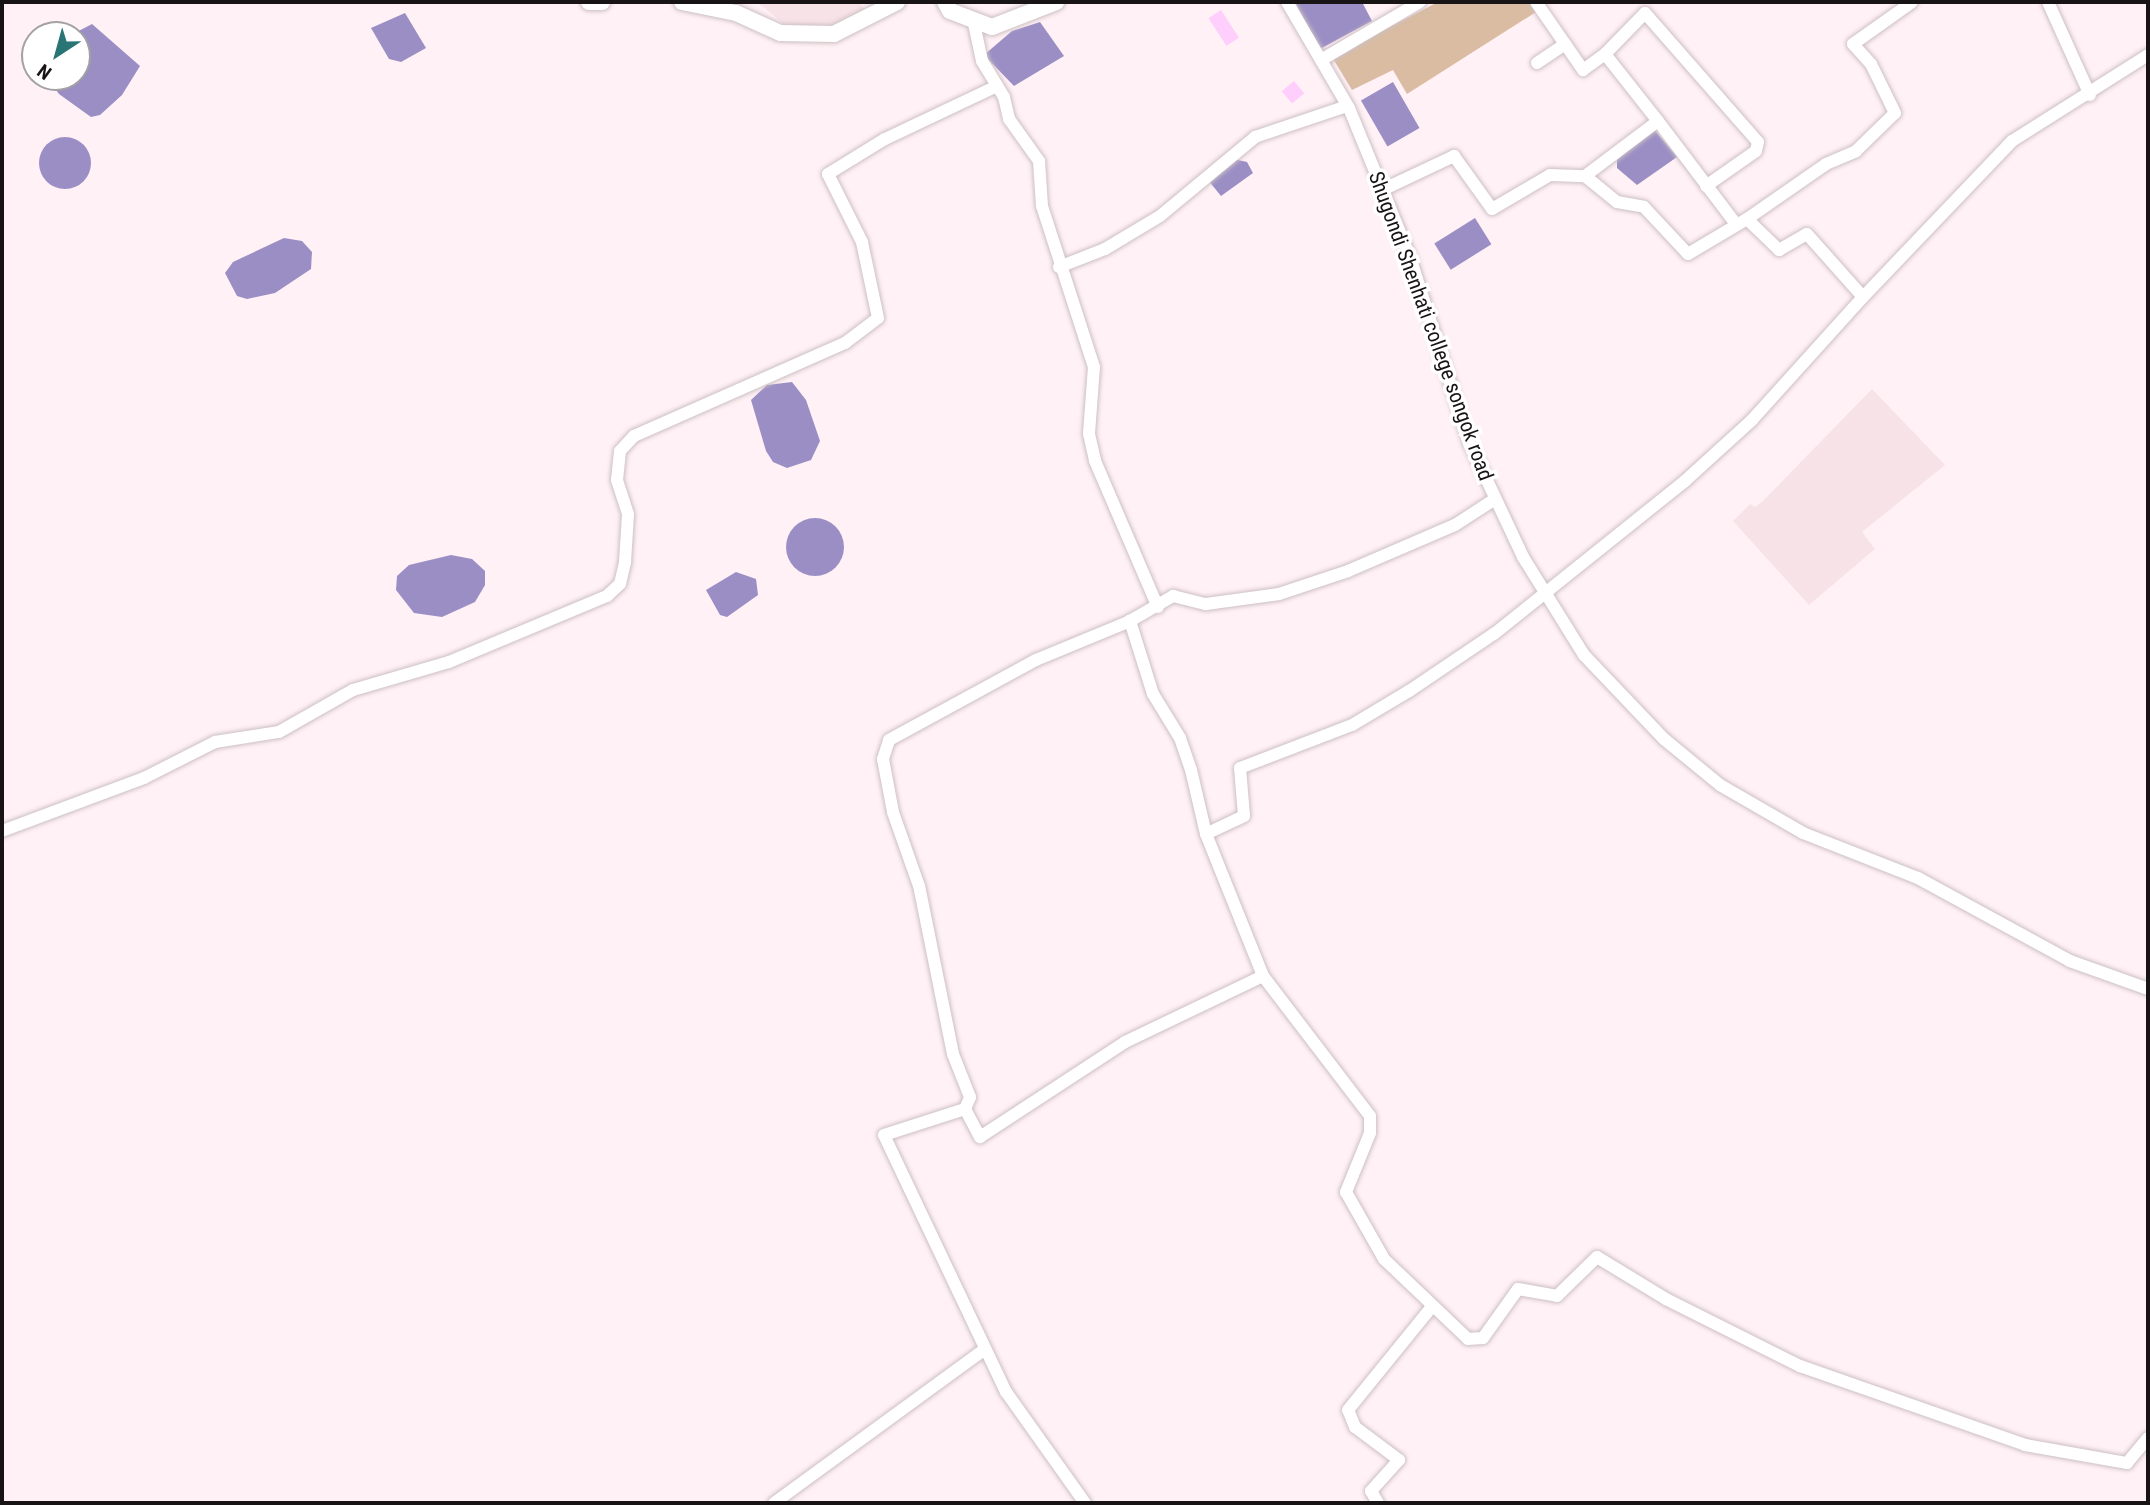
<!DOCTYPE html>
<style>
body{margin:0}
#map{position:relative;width:2150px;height:1505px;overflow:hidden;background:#fff1f5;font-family:"Roboto Condensed",sans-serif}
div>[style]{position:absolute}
.built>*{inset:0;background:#f7e2e8}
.green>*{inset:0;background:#d9bca2}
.water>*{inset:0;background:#9a8ec5;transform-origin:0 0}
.round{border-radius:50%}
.building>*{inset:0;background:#fecefd;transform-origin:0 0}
.roads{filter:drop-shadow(0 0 2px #cdc0c4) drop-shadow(0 0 2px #cdc0c4)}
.street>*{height:12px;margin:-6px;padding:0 6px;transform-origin:6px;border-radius:6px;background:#fff}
.secondary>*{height:16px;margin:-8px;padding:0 8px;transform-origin:8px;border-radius:8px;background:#fff}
span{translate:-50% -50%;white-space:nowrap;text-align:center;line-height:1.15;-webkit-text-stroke:7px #fff;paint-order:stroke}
.street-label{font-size:21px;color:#181315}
.frame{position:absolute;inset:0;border:4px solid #181315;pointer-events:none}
.north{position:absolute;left:21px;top:21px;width:70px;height:70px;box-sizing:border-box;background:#fff;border:2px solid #a3a1a1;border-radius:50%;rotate:216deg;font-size:19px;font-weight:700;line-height:28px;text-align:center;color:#181315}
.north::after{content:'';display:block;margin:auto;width:24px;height:32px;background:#297475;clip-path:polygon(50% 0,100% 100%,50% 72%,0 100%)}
</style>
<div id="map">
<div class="built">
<i style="clip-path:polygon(757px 2px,859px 2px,865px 10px,843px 25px,808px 29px,785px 25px)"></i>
<i style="clip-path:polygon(1872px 389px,1945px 465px,1862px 532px,1875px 549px,1809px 605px,1733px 521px,1750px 504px,1755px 507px,1763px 501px)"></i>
</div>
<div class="green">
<i style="clip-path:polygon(1438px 2px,1529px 2px,1536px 12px,1407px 94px,1393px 70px,1352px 90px,1332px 57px)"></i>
</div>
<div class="water">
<i style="clip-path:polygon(1295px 2px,1362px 2px,1372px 21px,1320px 49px)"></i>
<i style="clip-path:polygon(405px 13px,426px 48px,401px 62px,389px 59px,371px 28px)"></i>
<i style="clip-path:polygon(1040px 22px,1064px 56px,1014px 86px,984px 55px,1012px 31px)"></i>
<i style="clip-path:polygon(92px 24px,140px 66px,122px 95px,100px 115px,91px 117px,59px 94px,46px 77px,77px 77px,77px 35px,71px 35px)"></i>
<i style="left:1393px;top:82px;width:53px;height:37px;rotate:60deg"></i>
<i style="clip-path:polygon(1653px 128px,1677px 157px,1637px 185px,1617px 168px,1617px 160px)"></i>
<i class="round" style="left:39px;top:137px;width:52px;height:52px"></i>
<i style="clip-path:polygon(1229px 158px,1247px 162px,1253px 173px,1221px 196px,1208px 180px)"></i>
<i style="left:1475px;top:218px;width:31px;height:48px;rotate:58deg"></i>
<i style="clip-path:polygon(284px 238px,302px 241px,312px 252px,311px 269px,275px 293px,247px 299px,237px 296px,225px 273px,233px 262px)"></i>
<i style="clip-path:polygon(792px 382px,806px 400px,820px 441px,811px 460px,787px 468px,773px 462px,766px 451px,751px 400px,767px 385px)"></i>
<i class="round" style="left:786px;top:518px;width:58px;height:58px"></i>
<i style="clip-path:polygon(451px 555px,472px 559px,485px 571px,485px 585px,475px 602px,442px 617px,414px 613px,396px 590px,397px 576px,409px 565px)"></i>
<i style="clip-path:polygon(736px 572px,756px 579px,758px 595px,727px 617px,720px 615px,706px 590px)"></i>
</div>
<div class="building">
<i style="left:1221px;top:10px;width:33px;height:15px;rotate:57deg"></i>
<i style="left:1294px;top:81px;width:16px;height:16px;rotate:50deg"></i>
</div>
<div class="roads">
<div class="street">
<i style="left:1287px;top:2px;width:123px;rotate:59.7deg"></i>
<i style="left:1349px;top:108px;width:161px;rotate:67.7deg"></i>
<i style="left:1410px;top:257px;width:194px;rotate:72.3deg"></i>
<i style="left:1469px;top:442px;width:127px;rotate:64.8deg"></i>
<i style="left:1523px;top:557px;width:115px;rotate:58.1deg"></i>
<i style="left:1584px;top:655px;width:116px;rotate:46.4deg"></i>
<i style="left:1664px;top:739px;width:72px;rotate:39.4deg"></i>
<i style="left:1720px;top:785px;width:96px;rotate:30deg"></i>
<i style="left:1803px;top:833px;width:123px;rotate:21.4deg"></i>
<i style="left:1918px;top:878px;width:173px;rotate:28.6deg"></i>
<i style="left:2070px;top:961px;width:83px;rotate:19.7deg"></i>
<i style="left:1536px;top:2px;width:83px;rotate:55.3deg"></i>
<i style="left:1583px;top:70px;width:27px;rotate:-36deg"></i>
<i style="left:1605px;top:54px;width:85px;rotate:51.7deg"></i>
<i style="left:2048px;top:2px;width:102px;rotate:65.7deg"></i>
<i style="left:973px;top:19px;width:43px;rotate:77.9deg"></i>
<i style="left:982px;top:61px;width:42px;rotate:58.6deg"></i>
<i style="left:1004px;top:97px;width:23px;rotate:77deg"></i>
<i style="left:1009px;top:119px;width:52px;rotate:54.5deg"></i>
<i style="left:1039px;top:161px;width:45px;rotate:86.2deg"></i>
<i style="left:1042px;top:206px;width:169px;rotate:72.1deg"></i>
<i style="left:1094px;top:367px;width:67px;rotate:94.3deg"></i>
<i style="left:1089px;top:434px;width:28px;rotate:77deg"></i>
<i style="left:1095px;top:461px;width:159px;rotate:66.7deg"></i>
<i style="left:1605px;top:54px;width:57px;rotate:-45.7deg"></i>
<i style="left:1645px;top:13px;width:171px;rotate:48.8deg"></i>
<i style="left:1758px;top:142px;width:9px;rotate:103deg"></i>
<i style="left:1756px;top:151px;width:61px;rotate:145deg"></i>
<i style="left:1321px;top:60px;width:115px;rotate:-30.4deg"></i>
<i style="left:1537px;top:63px;width:34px;rotate:-34deg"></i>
<i style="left:1585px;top:176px;width:91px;rotate:-37deg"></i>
<i style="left:1658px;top:121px;width:129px;rotate:52.9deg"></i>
<i style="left:1382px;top:190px;width:80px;rotate:-25.3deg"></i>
<i style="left:1454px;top:156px;width:65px;rotate:54.4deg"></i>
<i style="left:1492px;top:209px;width:67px;rotate:-30.4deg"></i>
<i style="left:1550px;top:175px;width:35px;rotate:2deg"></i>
<i style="left:1585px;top:176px;width:41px;rotate:39.1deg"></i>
<i style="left:1617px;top:202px;width:27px;rotate:10deg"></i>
<i style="left:1644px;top:207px;width:64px;rotate:46.9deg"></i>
<i style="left:1688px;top:254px;width:69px;rotate:-30.7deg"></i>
<i style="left:1747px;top:219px;width:45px;rotate:44.1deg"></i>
<i style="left:1779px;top:250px;width:32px;rotate:-30deg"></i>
<i style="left:1807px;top:234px;width:84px;rotate:48.4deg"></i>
<i style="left:1863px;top:297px;width:166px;rotate:132.1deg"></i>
<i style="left:1752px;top:420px;width:91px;rotate:137.7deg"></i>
<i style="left:1685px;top:481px;width:243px;rotate:141.3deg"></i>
<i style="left:1495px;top:633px;width:104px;rotate:146deg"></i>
<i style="left:1409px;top:691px;width:66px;rotate:149.2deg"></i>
<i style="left:1352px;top:725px;width:120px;rotate:159deg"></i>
<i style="left:1240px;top:768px;width:48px;rotate:85.2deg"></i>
<i style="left:1244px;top:816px;width:42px;rotate:154.7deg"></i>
<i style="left:1206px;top:834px;width:153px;rotate:68.1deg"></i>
<i style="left:1263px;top:976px;width:176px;rotate:52.6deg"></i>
<i style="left:1370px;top:1116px;width:17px;rotate:90deg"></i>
<i style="left:1370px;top:1133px;width:64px;rotate:112.1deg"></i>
<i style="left:1346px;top:1192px;width:77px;rotate:60.4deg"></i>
<i style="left:1384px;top:1259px;width:116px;rotate:43.6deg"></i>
<i style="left:1468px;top:1339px;width:15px;rotate:-4deg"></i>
<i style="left:1483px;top:1338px;width:60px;rotate:-54.5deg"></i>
<i style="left:1518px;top:1289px;width:40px;rotate:10deg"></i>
<i style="left:1557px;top:1296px;width:56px;rotate:-44.3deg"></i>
<i style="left:1597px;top:1257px;width:81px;rotate:31.3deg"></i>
<i style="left:1666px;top:1299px;width:150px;rotate:26.6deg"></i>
<i style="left:1800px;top:1366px;width:238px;rotate:19.3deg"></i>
<i style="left:2025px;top:1445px;width:104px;rotate:10deg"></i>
<i style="left:2127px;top:1463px;width:33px;rotate:-50deg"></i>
<i style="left:1747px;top:219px;width:96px;rotate:-34.8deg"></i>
<i style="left:1826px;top:164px;width:33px;rotate:-23deg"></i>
<i style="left:1856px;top:151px;width:54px;rotate:-44.3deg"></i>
<i style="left:1895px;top:113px;width:55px;rotate:-116.1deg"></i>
<i style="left:1871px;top:64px;width:27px;rotate:-132deg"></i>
<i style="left:1853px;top:44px;width:72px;rotate:-35.4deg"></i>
<i style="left:1059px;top:267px;width:49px;rotate:-21.4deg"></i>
<i style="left:1105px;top:249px;width:64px;rotate:-31deg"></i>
<i style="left:1160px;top:216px;width:124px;rotate:-39.7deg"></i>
<i style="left:1255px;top:137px;width:97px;rotate:-18.6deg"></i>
<i style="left:1863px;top:297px;width:216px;rotate:-46.3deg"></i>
<i style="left:2012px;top:141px;width:161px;rotate:-32.3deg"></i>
<i style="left:2px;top:831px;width:152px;rotate:-20.5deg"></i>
<i style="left:144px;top:778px;width:80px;rotate:-26.9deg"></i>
<i style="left:215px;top:742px;width:65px;rotate:-8.9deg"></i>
<i style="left:279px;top:732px;width:85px;rotate:-29.6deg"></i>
<i style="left:353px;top:690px;width:100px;rotate:-16.3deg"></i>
<i style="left:449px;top:662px;width:171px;rotate:-22.7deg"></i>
<i style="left:607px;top:596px;width:18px;rotate:-43deg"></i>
<i style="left:620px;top:584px;width:23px;rotate:-77deg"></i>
<i style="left:625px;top:562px;width:48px;rotate:-86.4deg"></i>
<i style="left:628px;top:514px;width:36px;rotate:-108deg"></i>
<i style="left:617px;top:480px;width:29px;rotate:-84deg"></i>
<i style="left:620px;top:451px;width:21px;rotate:-47deg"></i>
<i style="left:634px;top:436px;width:231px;rotate:-23.8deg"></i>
<i style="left:845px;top:343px;width:41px;rotate:-37.1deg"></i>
<i style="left:878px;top:318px;width:78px;rotate:-101.9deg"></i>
<i style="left:862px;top:242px;width:76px;rotate:-116.6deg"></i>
<i style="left:828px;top:174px;width:67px;rotate:-31.6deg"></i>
<i style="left:885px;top:139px;width:124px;rotate:-25.3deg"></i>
<i style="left:1206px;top:834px;width:66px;rotate:-103.2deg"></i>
<i style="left:1191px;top:770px;width:34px;rotate:-109deg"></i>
<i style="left:1180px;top:738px;width:52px;rotate:-121.5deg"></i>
<i style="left:1153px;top:694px;width:77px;rotate:-107.5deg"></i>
<i style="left:1130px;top:621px;width:50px;rotate:-30.2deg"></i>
<i style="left:1173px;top:596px;width:34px;rotate:14deg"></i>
<i style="left:1206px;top:604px;width:74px;rotate:-7.8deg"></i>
<i style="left:1279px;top:594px;width:73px;rotate:-18.4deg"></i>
<i style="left:1348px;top:571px;width:116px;rotate:-23.3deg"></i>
<i style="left:1455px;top:525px;width:48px;rotate:-33deg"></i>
<i style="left:965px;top:1109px;width:13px;rotate:-67deg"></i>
<i style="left:970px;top:1097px;width:46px;rotate:-111.6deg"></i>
<i style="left:953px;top:1054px;width:171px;rotate:-101.4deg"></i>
<i style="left:919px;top:886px;width:78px;rotate:-109.4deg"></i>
<i style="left:893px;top:812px;width:54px;rotate:-100.7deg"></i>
<i style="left:883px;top:759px;width:20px;rotate:-72deg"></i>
<i style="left:889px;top:740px;width:167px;rotate:-28.6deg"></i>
<i style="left:1036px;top:660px;width:102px;rotate:-22.5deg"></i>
<i style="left:774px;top:1503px;width:261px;rotate:-36.1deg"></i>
<i style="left:1085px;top:1503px;width:136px;rotate:-125.4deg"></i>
<i style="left:1006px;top:1392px;width:284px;rotate:-115.4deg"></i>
<i style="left:884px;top:1135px;width:85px;rotate:-17.8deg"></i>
<i style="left:965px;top:1109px;width:32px;rotate:62deg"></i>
<i style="left:980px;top:1137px;width:173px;rotate:-33.2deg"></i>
<i style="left:1125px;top:1042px;width:153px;rotate:-25.6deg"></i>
<i style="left:1378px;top:1503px;width:14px;rotate:-120deg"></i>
<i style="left:1371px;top:1491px;width:42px;rotate:-47.9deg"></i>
<i style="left:1399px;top:1460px;width:55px;rotate:-143.1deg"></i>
<i style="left:1355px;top:1427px;width:18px;rotate:-112deg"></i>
<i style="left:1348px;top:1410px;width:132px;rotate:-50.9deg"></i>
</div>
<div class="secondary">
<i style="left:589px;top:2px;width:13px"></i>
<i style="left:682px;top:2px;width:55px;rotate:11.5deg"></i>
<i style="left:736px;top:13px;width:48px;rotate:24.4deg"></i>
<i style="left:780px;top:33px;width:54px;rotate:1.1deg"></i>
<i style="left:834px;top:34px;width:71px;rotate:-26.9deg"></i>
<i style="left:945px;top:2px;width:10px;rotate:61deg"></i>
<i style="left:950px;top:11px;width:45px;rotate:20.9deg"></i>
<i style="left:992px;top:27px;width:69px;rotate:-21.3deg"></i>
</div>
</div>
<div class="street-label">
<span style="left:1431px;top:326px;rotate:70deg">Shugondi Shenhati college songok road</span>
</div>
<div class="frame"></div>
<div class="north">N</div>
</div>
